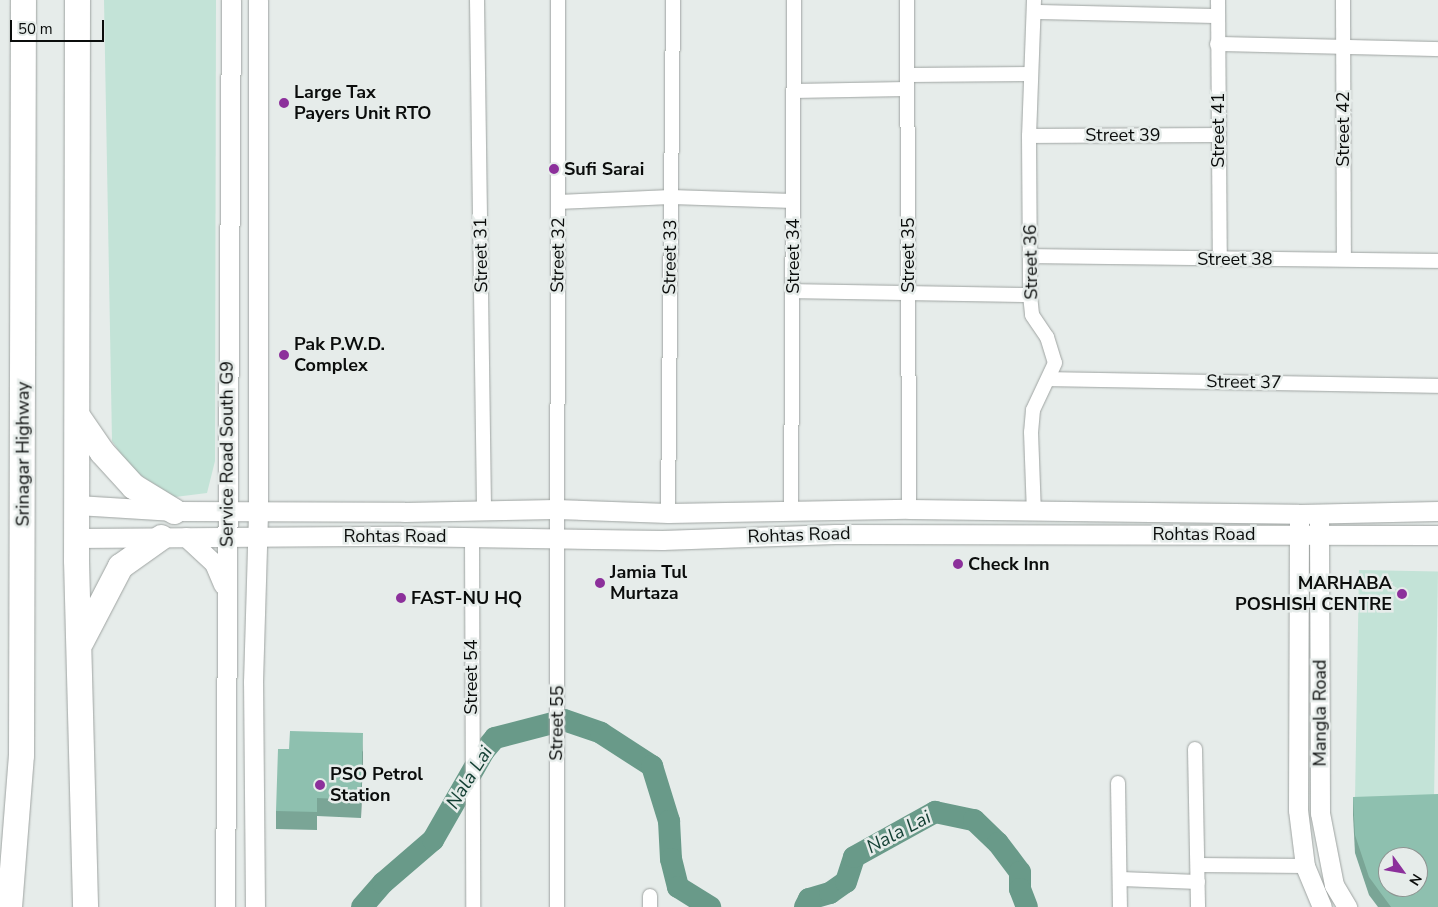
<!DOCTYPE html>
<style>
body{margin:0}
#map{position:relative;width:1438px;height:907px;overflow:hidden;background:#e6ecea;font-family:"Nunito Sans",sans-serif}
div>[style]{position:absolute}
.green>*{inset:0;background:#c3e3d7;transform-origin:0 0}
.river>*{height:22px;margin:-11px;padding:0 11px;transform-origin:11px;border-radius:11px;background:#699a89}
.roads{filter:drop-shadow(0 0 1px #9ea3a1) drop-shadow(0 0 1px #9ea3a1)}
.street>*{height:14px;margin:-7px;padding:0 7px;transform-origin:7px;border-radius:7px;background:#fff}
.secondary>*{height:19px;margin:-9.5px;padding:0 9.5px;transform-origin:9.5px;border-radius:9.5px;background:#fff}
.highway>*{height:25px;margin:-12.5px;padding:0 12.5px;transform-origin:12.5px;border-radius:12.5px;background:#fff}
.wall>*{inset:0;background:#7aa596}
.shaded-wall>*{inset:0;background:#63867a}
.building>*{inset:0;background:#8ec0af}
.dots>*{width:14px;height:14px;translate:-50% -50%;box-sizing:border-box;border:2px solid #e6ecea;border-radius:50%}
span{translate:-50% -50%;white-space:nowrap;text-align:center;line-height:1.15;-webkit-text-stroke:5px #e6ecea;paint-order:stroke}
.poi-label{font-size:18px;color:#0b0d0c;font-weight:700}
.left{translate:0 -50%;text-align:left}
.right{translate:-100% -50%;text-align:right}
.street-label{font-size:18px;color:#0b0d0c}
.water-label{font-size:19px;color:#133f33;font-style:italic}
.north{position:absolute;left:1378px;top:847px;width:50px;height:50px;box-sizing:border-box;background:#e6ecea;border:1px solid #8e9391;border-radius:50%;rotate:122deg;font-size:14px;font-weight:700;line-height:20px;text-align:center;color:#0b0d0c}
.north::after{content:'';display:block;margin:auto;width:18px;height:22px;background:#8c309b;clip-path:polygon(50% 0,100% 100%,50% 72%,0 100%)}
.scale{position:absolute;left:10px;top:20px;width:94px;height:22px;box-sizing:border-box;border:2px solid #0b0d0c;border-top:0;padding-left:6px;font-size:15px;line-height:18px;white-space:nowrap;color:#0b0d0c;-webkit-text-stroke:4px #e6ecea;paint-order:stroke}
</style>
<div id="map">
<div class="green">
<i style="clip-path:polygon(104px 0,216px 0,215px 461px,207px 493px,175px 497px,132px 470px,112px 441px)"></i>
<i style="left:1359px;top:570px;width:79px;height:232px;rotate:1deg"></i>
</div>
<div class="river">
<i style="left:362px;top:907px;width:32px;rotate:-49deg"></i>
<i style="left:383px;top:883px;width:66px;rotate:-40.7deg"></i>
<i style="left:433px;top:840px;width:103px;rotate:-60.2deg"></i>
<i style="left:484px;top:751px;width:17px;rotate:-50deg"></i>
<i style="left:495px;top:738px;width:71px;rotate:-14.6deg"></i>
<i style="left:564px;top:720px;width:39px;rotate:19deg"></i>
<i style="left:601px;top:733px;width:61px;rotate:32.9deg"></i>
<i style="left:652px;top:766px;width:58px;rotate:72.8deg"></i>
<i style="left:669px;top:821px;width:38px;rotate:87deg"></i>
<i style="left:671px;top:859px;width:29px;rotate:76deg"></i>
<i style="left:678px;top:887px;width:38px;rotate:32deg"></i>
<i style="left:805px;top:907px;width:9px;rotate:-63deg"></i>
<i style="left:809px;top:899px;width:22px;rotate:-16deg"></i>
<i style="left:830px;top:893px;width:19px;rotate:-35deg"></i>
<i style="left:846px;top:882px;width:26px;rotate:-72deg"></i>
<i style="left:854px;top:857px;width:93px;rotate:-29.1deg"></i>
<i style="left:935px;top:812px;width:40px;rotate:12deg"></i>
<i style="left:974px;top:820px;width:33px;rotate:44deg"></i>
<i style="left:998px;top:843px;width:36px;rotate:53deg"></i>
<i style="left:1020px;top:872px;width:17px;rotate:90deg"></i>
<i style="left:1020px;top:889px;width:19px;rotate:69deg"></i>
</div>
<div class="roads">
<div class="street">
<i style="left:477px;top:0;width:510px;rotate:89.21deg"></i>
<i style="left:907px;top:0;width:509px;rotate:89.77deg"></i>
<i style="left:1034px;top:0;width:136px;rotate:92.1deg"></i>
<i style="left:1029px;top:136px;width:159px;rotate:89.6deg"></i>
<i style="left:1030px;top:295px;width:20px;rotate:84deg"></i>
<i style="left:1032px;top:315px;width:27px;rotate:56deg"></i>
<i style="left:1047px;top:337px;width:27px;rotate:73deg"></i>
<i style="left:1055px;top:363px;width:52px;rotate:115.1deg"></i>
<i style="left:1033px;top:410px;width:22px;rotate:95deg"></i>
<i style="left:1031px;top:432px;width:81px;rotate:87.9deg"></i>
<i style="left:1218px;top:0;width:259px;rotate:89.6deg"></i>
<i style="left:1343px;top:0;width:258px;rotate:89.8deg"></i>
<i style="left:1035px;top:12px;width:183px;rotate:1.3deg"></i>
<i style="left:1217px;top:44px;width:221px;rotate:1.3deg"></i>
<i style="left:909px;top:75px;width:122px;rotate:-0.5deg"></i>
<i style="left:793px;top:91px;width:114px;rotate:-1deg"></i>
<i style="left:1029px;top:136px;width:188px;rotate:-0.3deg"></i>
<i style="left:558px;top:202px;width:113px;rotate:-2.5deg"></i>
<i style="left:671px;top:197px;width:122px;rotate:1.9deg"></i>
<i style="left:1031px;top:256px;width:407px;rotate:0.7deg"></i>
<i style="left:793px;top:291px;width:237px;rotate:1deg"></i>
<i style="left:1050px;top:379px;width:388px;rotate:1deg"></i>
<i style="left:791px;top:512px;width:512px;rotate:-89.66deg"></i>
<i style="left:668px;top:513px;width:513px;rotate:-89.44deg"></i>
<i style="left:472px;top:537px;width:370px;rotate:89.8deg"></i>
<i style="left:1195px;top:749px;width:158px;rotate:88.9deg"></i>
<i style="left:1118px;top:783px;width:124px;rotate:89.1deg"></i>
<i style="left:1198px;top:865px;width:107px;rotate:0.5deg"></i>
<i style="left:1121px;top:879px;width:77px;rotate:2.2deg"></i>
<i style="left:650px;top:896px;width:11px;rotate:90deg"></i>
<i style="left:557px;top:907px;width:907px;rotate:-89.94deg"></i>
</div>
<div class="secondary">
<i style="left:77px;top:505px;width:97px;rotate:3.5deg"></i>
<i style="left:174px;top:511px;width:230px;rotate:0.2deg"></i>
<i style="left:404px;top:512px;width:151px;rotate:-1.1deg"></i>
<i style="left:555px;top:509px;width:113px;rotate:2deg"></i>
<i style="left:668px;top:513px;width:241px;rotate:-1deg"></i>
<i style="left:909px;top:509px;width:389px;rotate:0.7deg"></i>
<i style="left:1298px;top:514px;width:140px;rotate:-1.2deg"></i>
<i style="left:1319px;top:522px;width:291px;rotate:89.8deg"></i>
<i style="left:1320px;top:813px;width:73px;rotate:79deg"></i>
<i style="left:1334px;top:885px;width:26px;rotate:59deg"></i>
<i style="left:1299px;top:523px;width:287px;rotate:90.2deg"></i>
<i style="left:1298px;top:810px;width:56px;rotate:82.9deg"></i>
<i style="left:1305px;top:866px;width:44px;rotate:67.5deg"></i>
<i style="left:186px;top:537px;width:38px;rotate:43deg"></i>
<i style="left:214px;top:563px;width:23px;rotate:67deg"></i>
<i style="left:76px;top:538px;width:324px;rotate:-0.4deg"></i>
<i style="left:400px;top:536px;width:262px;rotate:0.9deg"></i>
<i style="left:662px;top:540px;width:173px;rotate:-2deg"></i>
<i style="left:835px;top:534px;width:603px;rotate:0.1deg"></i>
<i style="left:225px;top:907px;width:907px;rotate:-89.62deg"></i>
<i style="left:255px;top:907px;width:225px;rotate:-90.5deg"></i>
<i style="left:253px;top:682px;width:172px;rotate:-88.3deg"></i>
<i style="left:258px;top:510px;width:510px;rotate:-90deg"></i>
</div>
<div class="highway">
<i style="left:77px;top:0;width:560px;rotate:90.1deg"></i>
<i style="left:76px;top:560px;width:347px;rotate:88.5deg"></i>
<i style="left:78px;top:417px;width:42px;rotate:55.6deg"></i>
<i style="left:102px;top:452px;width:46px;rotate:47.6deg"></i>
<i style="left:133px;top:486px;width:48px;rotate:31.4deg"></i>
<i style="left:81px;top:641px;width:85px;rotate:-62.5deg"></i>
<i style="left:120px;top:566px;width:50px;rotate:-35.3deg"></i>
<i style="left:9px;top:907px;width:152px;rotate:-85.5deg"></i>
<i style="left:21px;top:755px;width:755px;rotate:-89.85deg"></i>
</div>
</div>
<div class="wall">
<i style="clip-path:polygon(363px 751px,361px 818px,317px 816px,317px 830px,276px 829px,276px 811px)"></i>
<i style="clip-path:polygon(1353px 797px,1438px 907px,1378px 907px,1369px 895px,1355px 853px,1353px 815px)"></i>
</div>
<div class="shaded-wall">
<i style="clip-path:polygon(363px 733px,363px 751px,361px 818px,361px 800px)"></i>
</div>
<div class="building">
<i style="clip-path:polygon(290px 731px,363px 733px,361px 800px,317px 798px,317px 812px,276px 811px,278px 749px,289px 749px)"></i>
<i style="clip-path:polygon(evenodd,1438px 794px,1438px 907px,1391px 907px,1369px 877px,1355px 835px,1353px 797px,1438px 794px,1388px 857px,1418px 857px,1418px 887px,1388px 887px,1388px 857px)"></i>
</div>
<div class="dots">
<i style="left:284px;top:103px;background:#8c309b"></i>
<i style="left:554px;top:169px;background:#8c309b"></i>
<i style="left:284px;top:355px;background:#8c309b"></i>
<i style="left:958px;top:564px;background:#8c309b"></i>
<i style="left:600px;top:583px;background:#8c309b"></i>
<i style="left:1402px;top:594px;background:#8c309b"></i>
<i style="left:401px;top:598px;background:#8c309b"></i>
<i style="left:320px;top:785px;background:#8c309b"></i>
</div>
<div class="poi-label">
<span class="left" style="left:294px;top:103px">Large Tax<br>Payers Unit RTO</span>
<span class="left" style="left:564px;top:169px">Sufi Sarai</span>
<span class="left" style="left:294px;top:355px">Pak P.W.D.<br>Complex</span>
<span class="left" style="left:968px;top:564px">Check Inn</span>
<span class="left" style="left:610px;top:583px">Jamia Tul<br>Murtaza</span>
<span class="right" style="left:1392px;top:594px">MARHABA<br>POSHISH CENTRE</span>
<span class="left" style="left:411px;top:598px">FAST-NU HQ</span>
<span class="left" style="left:330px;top:785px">PSO Petrol<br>Station</span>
</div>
<div class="street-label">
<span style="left:1343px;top:129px;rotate:-90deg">Street 42</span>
<span style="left:1218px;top:130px;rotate:-90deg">Street 41</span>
<span style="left:1123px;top:135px">Street 39</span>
<span style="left:481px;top:255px;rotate:-91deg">Street 31</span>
<span style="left:558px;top:255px;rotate:-89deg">Street 32</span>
<span style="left:908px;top:255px;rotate:-90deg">Street 35</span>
<span style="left:793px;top:256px;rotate:-90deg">Street 34</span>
<span style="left:670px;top:257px;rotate:-89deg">Street 33</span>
<span style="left:1235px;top:259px">Street 38</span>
<span style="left:1031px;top:262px;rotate:-91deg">Street 36</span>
<span style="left:1244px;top:382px;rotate:1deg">Street 37</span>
<span style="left:23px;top:454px;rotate:-90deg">Srinagar Highway</span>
<span style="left:227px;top:454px;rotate:-90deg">Service Road South G9</span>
<span style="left:1204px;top:534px">Rohtas Road</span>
<span style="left:799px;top:535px;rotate:-2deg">Rohtas Road</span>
<span style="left:395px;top:536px">Rohtas Road</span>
<span style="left:471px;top:677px;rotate:-90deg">Street 54</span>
<span style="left:1320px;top:713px;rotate:-90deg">Mangla Road</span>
<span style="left:557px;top:723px;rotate:-89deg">Street 55</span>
</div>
<div class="water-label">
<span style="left:470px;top:778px;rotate:-58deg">Nala Lai</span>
<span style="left:899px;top:833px;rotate:-28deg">Nala Lai</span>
</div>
<div class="north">N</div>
<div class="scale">50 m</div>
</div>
